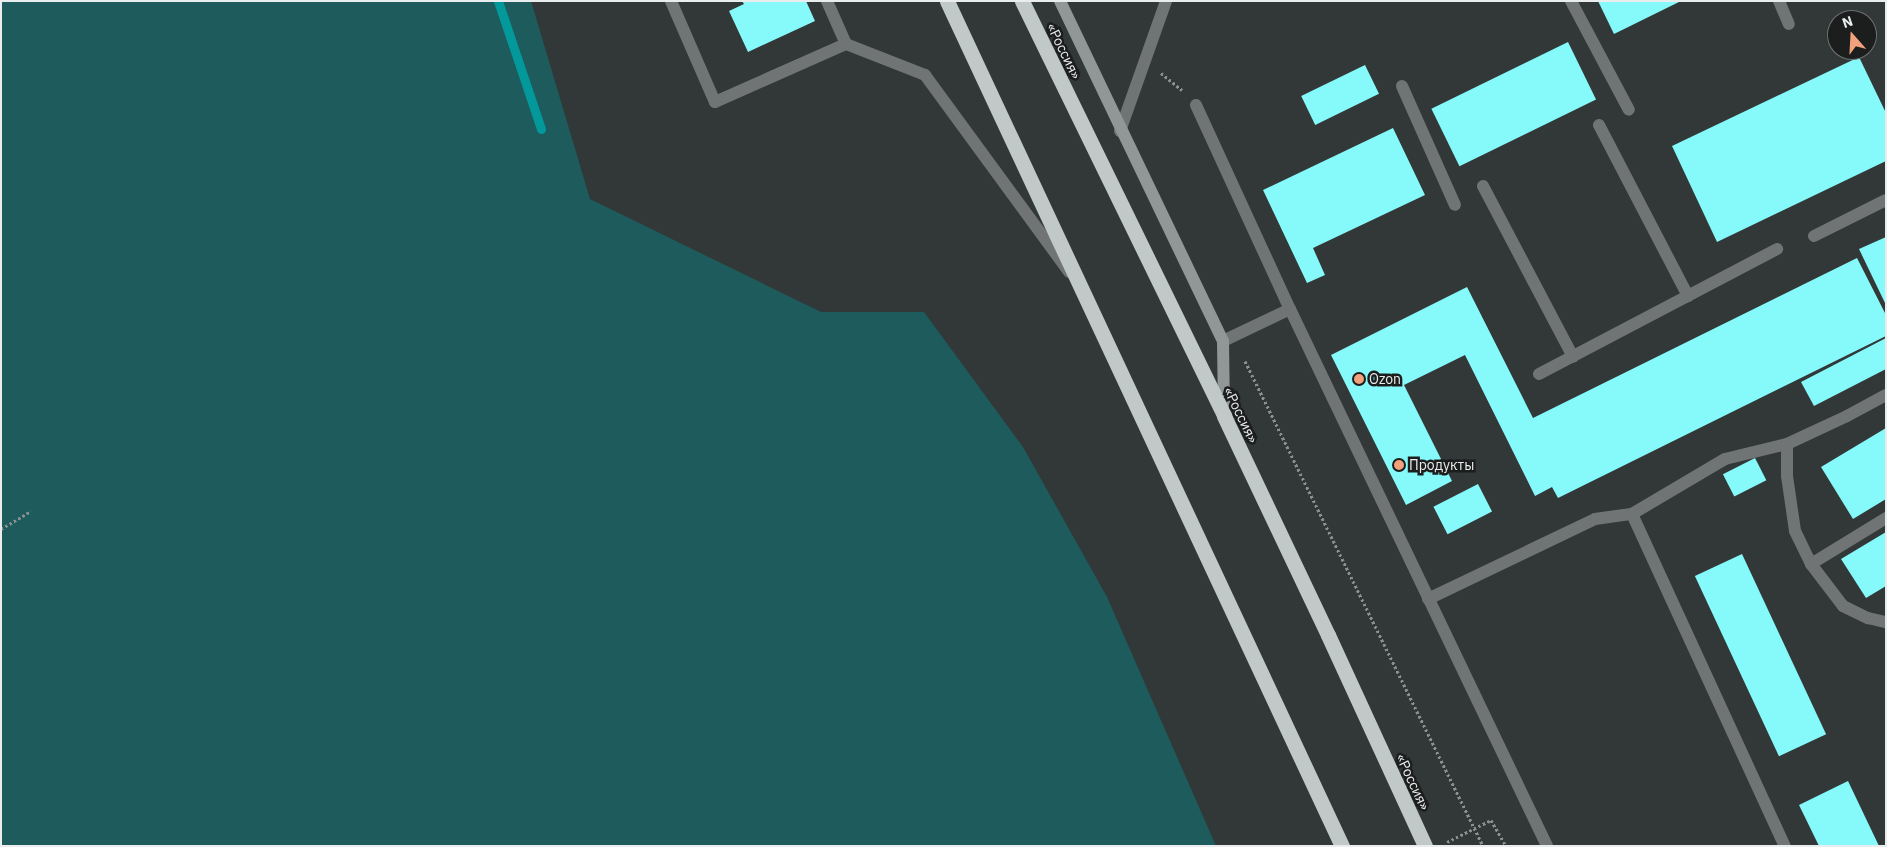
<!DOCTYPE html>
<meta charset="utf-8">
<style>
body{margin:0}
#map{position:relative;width:1887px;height:847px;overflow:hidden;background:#323838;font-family:"IBM Plex Sans",sans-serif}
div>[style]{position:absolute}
.green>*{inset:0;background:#1d5b5c}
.stream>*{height:9px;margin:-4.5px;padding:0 4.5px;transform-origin:4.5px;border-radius:4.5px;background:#03989a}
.building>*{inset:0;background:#86f9fa;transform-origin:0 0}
.path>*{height:3px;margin-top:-1.5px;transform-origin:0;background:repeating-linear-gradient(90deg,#8c9090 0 2.5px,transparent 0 5px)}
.lane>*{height:12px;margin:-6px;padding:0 6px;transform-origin:6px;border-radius:6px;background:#717474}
.street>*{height:12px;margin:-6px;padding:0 6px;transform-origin:6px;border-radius:6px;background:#717474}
.secondary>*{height:12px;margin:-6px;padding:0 6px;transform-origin:6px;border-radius:6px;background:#919696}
.highway>*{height:15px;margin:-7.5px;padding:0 7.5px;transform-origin:7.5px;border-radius:7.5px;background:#c1c8c8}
.dots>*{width:14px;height:14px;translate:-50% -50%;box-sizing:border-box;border:2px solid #1c1e1e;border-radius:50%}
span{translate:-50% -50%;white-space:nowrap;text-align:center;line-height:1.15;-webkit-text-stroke:5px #1c1e1e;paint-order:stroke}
.street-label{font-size:14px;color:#eaeded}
.poi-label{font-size:14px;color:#eaeded}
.left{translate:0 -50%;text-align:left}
.frame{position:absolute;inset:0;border:2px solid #eaeded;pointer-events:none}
.north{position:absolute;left:1827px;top:10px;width:50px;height:50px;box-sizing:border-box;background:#1c1e1e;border:1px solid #6e7171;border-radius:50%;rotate:341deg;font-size:14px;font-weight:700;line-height:20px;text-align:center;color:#eaeded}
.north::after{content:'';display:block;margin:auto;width:18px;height:22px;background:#f1a17b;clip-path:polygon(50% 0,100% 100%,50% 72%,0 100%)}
</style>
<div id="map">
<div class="green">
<i style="clip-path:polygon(1px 1px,531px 1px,590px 199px,821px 312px,924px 312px,1023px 447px,1107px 597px,1216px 846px,1px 846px)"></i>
</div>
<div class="stream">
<i style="left:498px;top:1px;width:135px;rotate:71.4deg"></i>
</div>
<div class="building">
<i style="clip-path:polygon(742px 1px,806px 1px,815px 21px,748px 52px,729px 11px,744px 4px)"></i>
<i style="clip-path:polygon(1598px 1px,1681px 1px,1614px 34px)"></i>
<i style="left:1568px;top:42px;width:64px;height:152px;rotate:64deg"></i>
<i style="clip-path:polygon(1859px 57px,1886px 113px,1886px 161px,1717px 242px,1672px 146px)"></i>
<i style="left:1365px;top:65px;width:32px;height:71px;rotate:64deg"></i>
<i style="clip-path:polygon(1393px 128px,1425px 195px,1313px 248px,1325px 275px,1307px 283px,1263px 190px)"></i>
<i style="clip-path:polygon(1886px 237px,1886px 305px,1859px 249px)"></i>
<i style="clip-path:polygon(1857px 258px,1886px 315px,1886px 336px,1558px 498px,1552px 487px,1535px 496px,1465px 355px,1404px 385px,1452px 481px,1406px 505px,1331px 355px,1467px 287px,1533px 418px)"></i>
<i style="clip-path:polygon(1886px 338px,1886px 369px,1814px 406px,1801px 382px)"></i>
<i style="clip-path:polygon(1886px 428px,1886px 499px,1853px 519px,1821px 467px)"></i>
<i style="left:1755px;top:458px;width:25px;height:36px;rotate:63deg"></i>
<i style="left:1478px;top:484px;width:31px;height:50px;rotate:63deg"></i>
<i style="clip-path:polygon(1886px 532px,1886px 586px,1866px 598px,1841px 559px)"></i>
<i style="left:1742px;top:554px;width:199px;height:52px;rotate:65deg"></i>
<i style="clip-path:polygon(1848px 781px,1879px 846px,1819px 846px,1799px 805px)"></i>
</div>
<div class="path">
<i style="left:1161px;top:73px;width:27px;rotate:39deg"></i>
<i style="left:1245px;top:361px;width:540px;rotate:63.86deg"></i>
<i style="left:1px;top:529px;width:35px;rotate:-31deg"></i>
<i style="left:1447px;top:842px;width:49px;rotate:-26.6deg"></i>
<i style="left:1491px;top:820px;width:30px;rotate:60deg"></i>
</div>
<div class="lane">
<i style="left:671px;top:1px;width:110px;rotate:66.5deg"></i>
<i style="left:715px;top:102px;width:143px;rotate:-23.9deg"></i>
<i style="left:827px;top:1px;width:47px;rotate:66.2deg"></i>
<i style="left:846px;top:44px;width:85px;rotate:21.4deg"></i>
<i style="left:925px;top:75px;width:244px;rotate:53.8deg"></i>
<i style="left:1571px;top:1px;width:123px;rotate:62deg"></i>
<i style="left:1779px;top:1px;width:25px;rotate:67deg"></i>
<i style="left:1402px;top:86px;width:130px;rotate:66deg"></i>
<i style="left:1196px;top:105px;width:225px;rotate:65.3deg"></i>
<i style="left:1599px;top:125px;width:193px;rotate:62.5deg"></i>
<i style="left:1120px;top:131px;width:138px;rotate:-70.5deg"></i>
<i style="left:1483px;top:186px;width:193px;rotate:62.2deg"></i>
<i style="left:1814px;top:236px;width:80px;rotate:-26.6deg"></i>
<i style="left:1539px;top:374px;width:269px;rotate:-27.7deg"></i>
<i style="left:1787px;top:444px;width:32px;rotate:90deg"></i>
<i style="left:1787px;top:476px;width:56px;rotate:81.7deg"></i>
<i style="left:1795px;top:531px;width:37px;rotate:64deg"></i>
<i style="left:1811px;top:564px;width:53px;rotate:52.7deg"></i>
<i style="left:1843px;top:606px;width:28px;rotate:26deg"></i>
<i style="left:1868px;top:618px;width:18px;rotate:13deg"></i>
<i style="left:1632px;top:514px;width:366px;rotate:65.3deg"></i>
<i style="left:1811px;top:564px;width:88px;rotate:-31.5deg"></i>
<i style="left:1428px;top:599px;width:185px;rotate:-25.6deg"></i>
<i style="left:1595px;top:519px;width:37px;rotate:-8deg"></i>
<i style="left:1632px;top:514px;width:108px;rotate:-30.6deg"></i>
<i style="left:1725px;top:459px;width:64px;rotate:-13.6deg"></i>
<i style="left:1787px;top:444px;width:66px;rotate:-25deg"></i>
<i style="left:1847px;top:416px;width:44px;rotate:-28.3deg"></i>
</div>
<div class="street">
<i style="left:1223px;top:341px;width:74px;rotate:-25.5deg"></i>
<i style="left:1290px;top:309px;width:595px;rotate:64.42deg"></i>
</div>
<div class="secondary">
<i style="left:1060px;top:1px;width:377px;rotate:64.4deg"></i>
<i style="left:1223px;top:341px;width:72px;rotate:89.2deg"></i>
</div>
<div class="highway">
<i style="left:947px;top:1px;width:933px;rotate:64.95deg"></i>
<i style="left:1022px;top:1px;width:462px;rotate:64deg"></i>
<i style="left:1224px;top:416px;width:242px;rotate:64.6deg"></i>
<i style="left:1328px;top:635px;width:232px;rotate:65.3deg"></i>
</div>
<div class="dots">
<i style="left:1359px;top:379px;background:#f1a17b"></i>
<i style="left:1399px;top:465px;background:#f1a17b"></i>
</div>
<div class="street-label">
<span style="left:1064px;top:51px;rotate:64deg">«Россия»</span>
<span style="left:1241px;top:415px;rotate:64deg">«Россия»</span>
<span style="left:1413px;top:782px;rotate:65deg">«Россия»</span>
</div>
<div class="poi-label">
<span class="left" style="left:1369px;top:379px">Ozon</span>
<span class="left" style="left:1409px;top:465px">Продукты</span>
</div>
<div class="frame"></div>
<div class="north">N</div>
</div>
